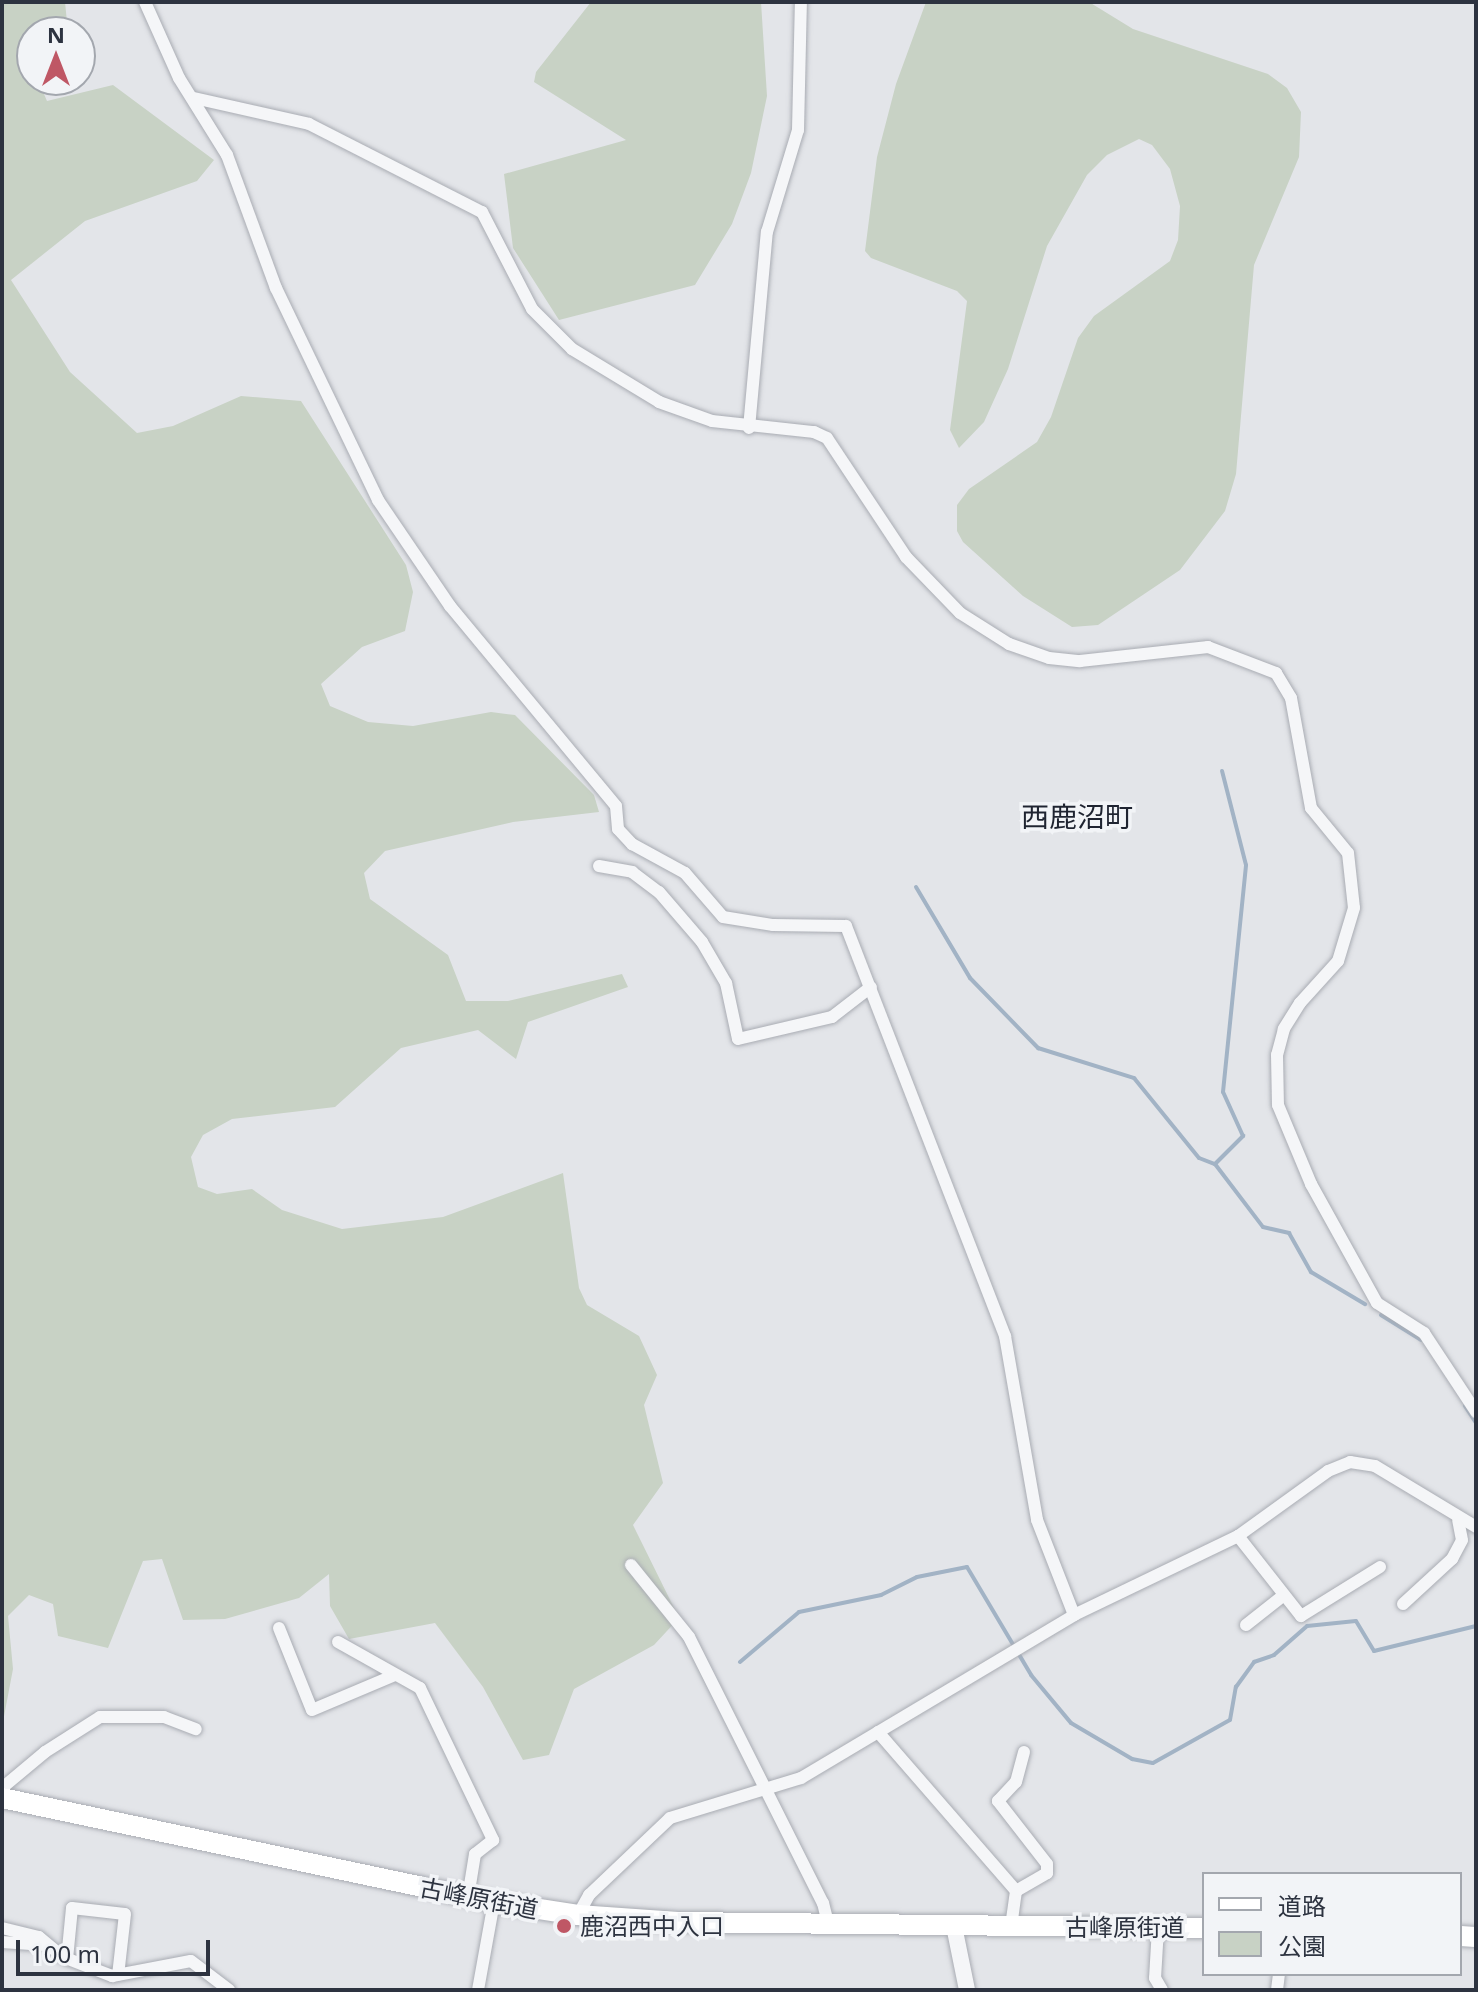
<!DOCTYPE html>
<meta charset="utf-8">
<style>
body{margin:0}
#map{position:relative;width:1478px;height:1992px;overflow:hidden;background:#e3e5e9;font-family:"Noto Sans","Noto Sans JP",sans-serif}
div>[style]{position:absolute}
.green>*{inset:0;background:#c8d2c5}
.stream>*{height:4px;margin:-2px;padding:0 2px;transform-origin:2px;border-radius:2px;background:#a2b3c5}
.roads{filter:drop-shadow(0 0 2px #a9acb3) drop-shadow(0 0 2px #a9acb3)}
.minor>*{height:12px;margin:-6px;padding:0 6px;transform-origin:6px;border-radius:6px;background:#f5f6f8}
.tertiary>*{height:16px;margin:-8px;padding:0 8px;transform-origin:8px;border-radius:8px;background:#f5f6f8}
.primary>*{height:20px;margin:-10px;padding:0 10px;transform-origin:10px;border-radius:10px;background:#fff}
.dots>*{width:22px;height:22px;translate:-50% -50%;box-sizing:border-box;border:4px solid #f2f4f7;border-radius:50%}
span{translate:-50% -50%;white-space:nowrap;text-align:center;line-height:1.15;-webkit-text-stroke:7px #f2f4f7;paint-order:stroke}
.street-label{font-size:24px;color:#2d3340}
.poi-label{font-size:24px;color:#2d3340}
.left{translate:0 -50%;text-align:left}
.quarter-label{font-size:28px;color:#1f2431}
.frame{position:absolute;inset:0;border:4px solid #2d3340;pointer-events:none}
.legend{position:absolute;left:1202px;top:1872px;width:260px;height:104px;box-sizing:border-box;background:#f2f4f7;border:2px solid #a3a7ae;margin:0;padding:10px 14px;list-style:none;font-size:24px;color:#2d3340}
.legend li{display:flex;align-items:center;gap:16px;height:40px}
.legend b{width:40px;border:2px solid #a3a7ae}
.north{position:absolute;left:16px;top:16px;width:80px;height:80px;box-sizing:border-box;background:#f2f4f7;border:2px solid #a3a7ae;border-radius:50%;rotate:0deg;font-size:22px;font-weight:700;line-height:32px;text-align:center;color:#2d3340}
.north::after{content:'';display:block;margin:auto;width:28px;height:36px;background:#bf5765;clip-path:polygon(50% 0,100% 100%,50% 72%,0 100%)}
.scale{position:absolute;left:16px;top:1940px;width:194px;height:36px;box-sizing:border-box;border:4px solid #2d3340;border-top:0;padding-left:10px;font-size:24px;line-height:28px;white-space:nowrap;color:#2d3340;-webkit-text-stroke:6px #f2f4f7;paint-order:stroke}
</style>
<div id="map">
<div class="green">
<i style="clip-path:polygon(2px 2px,65px 2px,68px 32px,32px 32px,32px 80px,38px 80px,47px 101px,113px 85px,214px 160px,197px 181px,85px 221px,11px 280px,70px 372px,137px 433px,173px 426px,241px 396px,301px 401px,406px 565px,413px 592px,405px 631px,362px 647px,321px 684px,330px 706px,368px 722px,413px 726px,491px 712px,515px 715px,594px 795px,599px 812px,513px 822px,385px 851px,364px 873px,370px 899px,448px 955px,466px 1001px,508px 1001px,622px 974px,628px 987px,528px 1022px,516px 1059px,478px 1030px,401px 1048px,335px 1107px,232px 1119px,203px 1135px,191px 1157px,198px 1187px,217px 1194px,252px 1189px,282px 1210px,342px 1229px,443px 1217px,563px 1173px,579px 1288px,587px 1305px,639px 1336px,657px 1375px,644px 1405px,663px 1483px,633px 1525px,679px 1618px,654px 1645px,574px 1689px,549px 1755px,523px 1760px,483px 1687px,435px 1623px,349px 1639px,330px 1606px,329px 1574px,299px 1598px,225px 1619px,183px 1620px,162px 1559px,143px 1561px,108px 1648px,58px 1636px,53px 1604px,29px 1595px,8px 1616px,13px 1669px,2px 1727px)"></i>
<i style="clip-path:polygon(591px 2px,761px 2px,767px 96px,751px 173px,732px 224px,695px 285px,559px 320px,513px 248px,504px 174px,626px 140px,534px 82px,536px 72px)"></i>
<i style="clip-path:polygon(926px 2px,1089px 2px,1133px 29px,1268px 74px,1287px 88px,1301px 112px,1299px 157px,1254px 265px,1236px 474px,1225px 511px,1180px 570px,1098px 625px,1072px 627px,1023px 596px,963px 542px,957px 531px,957px 505px,969px 489px,1037px 442px,1051px 417px,1078px 338px,1094px 316px,1170px 261px,1178px 240px,1180px 206px,1170px 169px,1152px 145px,1139px 139px,1107px 155px,1087px 175px,1047px 246px,1008px 369px,984px 422px,959px 448px,950px 430px,967px 301px,957px 291px,871px 258px,865px 251px,877px 157px,896px 84px)"></i>
</div>
<div class="stream">
<i style="left:916px;top:887px;width:106px;rotate:59.3deg"></i>
<i style="left:970px;top:978px;width:98px;rotate:45.8deg"></i>
<i style="left:1038px;top:1048px;width:101px;rotate:17.4deg"></i>
<i style="left:1134px;top:1078px;width:103px;rotate:50.9deg"></i>
<i style="left:1199px;top:1158px;width:17px;rotate:21deg"></i>
<i style="left:1215px;top:1164px;width:79px;rotate:52.7deg"></i>
<i style="left:1263px;top:1227px;width:27px;rotate:13deg"></i>
<i style="left:1289px;top:1233px;width:45px;rotate:60.6deg"></i>
<i style="left:1311px;top:1272px;width:63px;rotate:30.7deg"></i>
<i style="left:1215px;top:1164px;width:40px;rotate:-45deg"></i>
<i style="left:1243px;top:1136px;width:48px;rotate:-114.4deg"></i>
<i style="left:1223px;top:1092px;width:228px;rotate:-84.2deg"></i>
<i style="left:1246px;top:865px;width:97px;rotate:-104.3deg"></i>
<i style="left:1381px;top:1315px;width:47px;rotate:32deg"></i>
<i style="left:1465px;top:1406px;width:20px;rotate:57deg"></i>
<i style="left:740px;top:1662px;width:77px;rotate:-40.3deg"></i>
<i style="left:799px;top:1612px;width:84px;rotate:-11.7deg"></i>
<i style="left:881px;top:1595px;width:40px;rotate:-26.6deg"></i>
<i style="left:917px;top:1577px;width:51px;rotate:-11.3deg"></i>
<i style="left:967px;top:1567px;width:126px;rotate:59.3deg"></i>
<i style="left:1031px;top:1675px;width:62px;rotate:50.2deg"></i>
<i style="left:1071px;top:1723px;width:71px;rotate:30.5deg"></i>
<i style="left:1132px;top:1759px;width:21px;rotate:11deg"></i>
<i style="left:1153px;top:1763px;width:88px;rotate:-29.2deg"></i>
<i style="left:1230px;top:1720px;width:34px;rotate:-80deg"></i>
<i style="left:1236px;top:1687px;width:31px;rotate:-54deg"></i>
<i style="left:1254px;top:1662px;width:21px;rotate:-19deg"></i>
<i style="left:1274px;top:1655px;width:44px;rotate:-41.3deg"></i>
<i style="left:1307px;top:1626px;width:49px;rotate:-5.8deg"></i>
<i style="left:1356px;top:1621px;width:35px;rotate:59deg"></i>
<i style="left:1374px;top:1651px;width:105px;rotate:-13.8deg"></i>
</div>
<div class="roads">
<div class="minor">
<i style="left:145px;top:2px;width:83px;rotate:65.9deg"></i>
<i style="left:179px;top:78px;width:91px;rotate:58.1deg"></i>
<i style="left:227px;top:155px;width:142px;rotate:69.8deg"></i>
<i style="left:276px;top:288px;width:235px;rotate:64.3deg"></i>
<i style="left:378px;top:500px;width:128px;rotate:55.8deg"></i>
<i style="left:450px;top:606px;width:260px;rotate:50.3deg"></i>
<i style="left:616px;top:806px;width:23px;rotate:85deg"></i>
<i style="left:618px;top:829px;width:21px;rotate:47deg"></i>
<i style="left:632px;top:844px;width:60px;rotate:28.7deg"></i>
<i style="left:685px;top:873px;width:58px;rotate:49.2deg"></i>
<i style="left:723px;top:917px;width:51px;rotate:9.1deg"></i>
<i style="left:773px;top:925px;width:73px;rotate:0.8deg"></i>
<i style="left:846px;top:926px;width:440px;rotate:68.8deg"></i>
<i style="left:1005px;top:1336px;width:187px;rotate:80.1deg"></i>
<i style="left:1037px;top:1520px;width:102px;rotate:68.7deg"></i>
<i style="left:194px;top:98px;width:118px;rotate:12.7deg"></i>
<i style="left:309px;top:124px;width:194px;rotate:27deg"></i>
<i style="left:482px;top:212px;width:109px;rotate:62.7deg"></i>
<i style="left:532px;top:309px;width:57px;rotate:45deg"></i>
<i style="left:572px;top:349px;width:102px;rotate:31.3deg"></i>
<i style="left:659px;top:402px;width:56px;rotate:19.7deg"></i>
<i style="left:712px;top:421px;width:103px;rotate:6.2deg"></i>
<i style="left:814px;top:432px;width:14px;rotate:25deg"></i>
<i style="left:827px;top:438px;width:143px;rotate:56.4deg"></i>
<i style="left:906px;top:557px;width:78px;rotate:46deg"></i>
<i style="left:960px;top:613px;width:58px;rotate:32.3deg"></i>
<i style="left:1009px;top:644px;width:42px;rotate:19.3deg"></i>
<i style="left:1049px;top:658px;width:31px;rotate:6deg"></i>
<i style="left:1080px;top:661px;width:129px;rotate:-6.2deg"></i>
<i style="left:1208px;top:647px;width:73px;rotate:20.9deg"></i>
<i style="left:1276px;top:673px;width:29px;rotate:59deg"></i>
<i style="left:1291px;top:698px;width:112px;rotate:79.7deg"></i>
<i style="left:1311px;top:808px;width:58px;rotate:50.6deg"></i>
<i style="left:1348px;top:853px;width:55px;rotate:83.8deg"></i>
<i style="left:1354px;top:908px;width:55px;rotate:106.8deg"></i>
<i style="left:1338px;top:961px;width:57px;rotate:132.1deg"></i>
<i style="left:1300px;top:1003px;width:31px;rotate:122deg"></i>
<i style="left:1284px;top:1029px;width:27px;rotate:105deg"></i>
<i style="left:1277px;top:1055px;width:50px;rotate:88.9deg"></i>
<i style="left:1278px;top:1105px;width:86px;rotate:67.3deg"></i>
<i style="left:1311px;top:1184px;width:136px;rotate:61deg"></i>
<i style="left:1377px;top:1303px;width:56px;rotate:32.6deg"></i>
<i style="left:1424px;top:1333px;width:95px;rotate:56.6deg"></i>
<i style="left:749px;top:428px;width:197px;rotate:-84.8deg"></i>
<i style="left:767px;top:232px;width:107px;rotate:-73.1deg"></i>
<i style="left:798px;top:130px;width:128px;rotate:-88.7deg"></i>
<i style="left:599px;top:866px;width:34px;rotate:10deg"></i>
<i style="left:632px;top:872px;width:34px;rotate:37deg"></i>
<i style="left:659px;top:892px;width:66px;rotate:49.3deg"></i>
<i style="left:702px;top:942px;width:48px;rotate:59.7deg"></i>
<i style="left:726px;top:983px;width:57px;rotate:77.9deg"></i>
<i style="left:738px;top:1039px;width:97px;rotate:-13.2deg"></i>
<i style="left:832px;top:1017px;width:49px;rotate:-37.6deg"></i>
<i style="left:1238px;top:1536px;width:102px;rotate:51.8deg"></i>
<i style="left:1301px;top:1616px;width:93px;rotate:-31.8deg"></i>
<i style="left:631px;top:1565px;width:92px;rotate:51.1deg"></i>
<i style="left:689px;top:1637px;width:298px;rotate:63.3deg"></i>
<i style="left:823px;top:1903px;width:21px;rotate:76deg"></i>
<i style="left:1403px;top:1604px;width:67px;rotate:-42.6deg"></i>
<i style="left:1452px;top:1559px;width:21px;rotate:-62deg"></i>
<i style="left:1462px;top:1540px;width:20px;rotate:-101deg"></i>
<i style="left:1246px;top:1625px;width:48px;rotate:-38.3deg"></i>
<i style="left:279px;top:1628px;width:88px;rotate:68.1deg"></i>
<i style="left:312px;top:1710px;width:90px;rotate:-22.9deg"></i>
<i style="left:338px;top:1642px;width:94px;rotate:29.3deg"></i>
<i style="left:420px;top:1688px;width:169px;rotate:64.3deg"></i>
<i style="left:493px;top:1840px;width:23px;rotate:142deg"></i>
<i style="left:475px;top:1854px;width:44px;rotate:99.2deg"></i>
<i style="left:878px;top:1732px;width:211px;rotate:49deg"></i>
<i style="left:1016px;top:1891px;width:36px;rotate:98deg"></i>
<i style="left:2px;top:1788px;width:56px;rotate:-39.9deg"></i>
<i style="left:45px;top:1752px;width:65px;rotate:-32.5deg"></i>
<i style="left:100px;top:1717px;width:64px"></i>
<i style="left:164px;top:1717px;width:34px;rotate:21deg"></i>
<i style="left:1016px;top:1891px;width:36px;rotate:-30deg"></i>
<i style="left:1047px;top:1873px;width:9px;rotate:-90deg"></i>
<i style="left:1047px;top:1864px;width:80px;rotate:-127.9deg"></i>
<i style="left:998px;top:1801px;width:26px;rotate:-47deg"></i>
<i style="left:1016px;top:1782px;width:31px;rotate:-75deg"></i>
<i style="left:578px;top:1915px;width:23px;rotate:-61deg"></i>
<i style="left:589px;top:1895px;width:112px;rotate:-43.5deg"></i>
<i style="left:670px;top:1818px;width:137px;rotate:-17deg"></i>
<i style="left:801px;top:1778px;width:318px;rotate:-30.8deg"></i>
<i style="left:1074px;top:1615px;width:182px;rotate:-25.7deg"></i>
<i style="left:1238px;top:1536px;width:111px;rotate:-35.8deg"></i>
<i style="left:1328px;top:1471px;width:24px;rotate:-22deg"></i>
<i style="left:1350px;top:1462px;width:25px;rotate:9deg"></i>
<i style="left:1375px;top:1466px;width:118px;rotate:31.1deg"></i>
<i style="left:2px;top:1928px;width:38px;rotate:14deg"></i>
<i style="left:39px;top:1937px;width:31px;rotate:40deg"></i>
<i style="left:63px;top:1957px;width:53px;rotate:21.2deg"></i>
<i style="left:112px;top:1976px;width:80px;rotate:-10.8deg"></i>
<i style="left:191px;top:1961px;width:48px;rotate:37.3deg"></i>
<i style="left:1158px;top:1928px;width:50px;rotate:93.4deg"></i>
<i style="left:1155px;top:1978px;width:14px;rotate:60deg"></i>
<i style="left:2px;top:1942px;width:43px;rotate:4deg"></i>
<i style="left:67px;top:1959px;width:51px;rotate:-84.4deg"></i>
<i style="left:72px;top:1908px;width:53px;rotate:6.5deg"></i>
<i style="left:125px;top:1914px;width:61px;rotate:96.5deg"></i>
<i style="left:478px;top:1990px;width:89px;rotate:-79.7deg"></i>
<i style="left:1277px;top:1990px;width:16px;rotate:-83deg"></i>
</div>
<div class="tertiary">
<i style="left:954px;top:1926px;width:65px;rotate:78.5deg"></i>
</div>
<div class="primary">
<i style="left:2px;top:1798px;width:503px;rotate:11.94deg"></i>
<i style="left:494px;top:1902px;width:85px;rotate:8.8deg"></i>
<i style="left:578px;top:1915px;width:100px;rotate:4deg"></i>
<i style="left:678px;top:1922px;width:526px;rotate:0.65deg"></i>
<i style="left:1460px;top:1936px;width:16px;rotate:4deg"></i>
</div>
</div>
<div class="dots">
<i style="left:564px;top:1926px;background:#bf5765"></i>
</div>
<div class="street-label">
<span style="left:479px;top:1898px;rotate:11deg">古峰原街道</span>
<span style="left:1125px;top:1927px">古峰原街道</span>
</div>
<div class="poi-label">
<span class="left" style="left:580px;top:1926px">鹿沼西中入口</span>
</div>
<div class="quarter-label">
<span style="left:1077px;top:816px">西鹿沼町</span>
</div>
<div class="frame"></div>
<ul class="legend">
<li><b style="height:10px;background:#fff"></b>道路</li>
<li><b style="height:22px;background:#c8d2c5"></b>公園</li>
</ul>
<div class="north">N</div>
<div class="scale">100 m</div>
</div>
